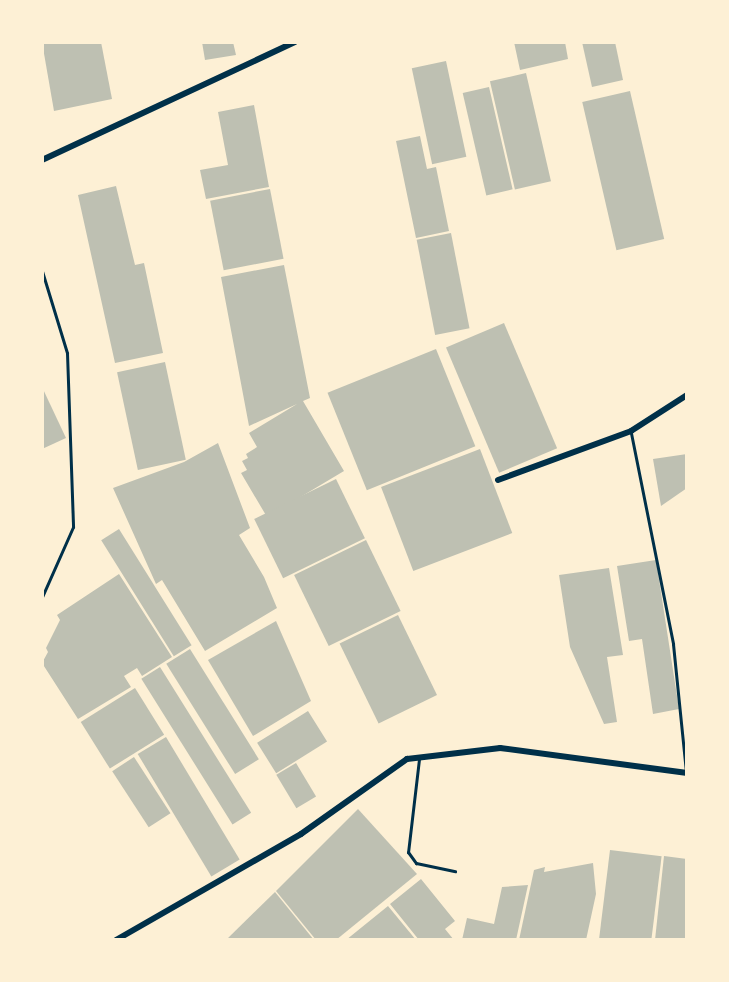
<!DOCTYPE html>
<style>
body{margin:0}
#map{position:relative;width:729px;height:982px;overflow:hidden;background:#fdf0d5;font-family:Quicksand,sans-serif}
div>[style]{position:absolute}
.building>*{inset:0;background:#bec0b2;transform-origin:0 0}
.service>*{height:3px;margin:-1.5px;padding:0 1.5px;transform-origin:1.5px;border-radius:1.5px;background:#003049}
.minor>*{height:6px;margin:-3px;padding:0 3px;transform-origin:3px;border-radius:3px;background:#003049}
span{translate:-50% -50%;white-space:nowrap;text-align:center;line-height:1.15;-webkit-text-stroke:5px #fdf0d5;paint-order:stroke}
.frame{position:absolute;inset:0;border:44px solid #fdf0d5;pointer-events:none}
</style>
<div id="map">
<div class="building">
<i style="clip-path:polygon(42px 42px,101px 42px,112px 99px,54px 111px)"></i>
<i style="clip-path:polygon(202px 42px,233px 42px,236px 55px,205px 60px)"></i>
<i style="clip-path:polygon(514px 42px,565px 42px,568px 59px,520px 70px)"></i>
<i style="clip-path:polygon(582px 42px,615px 42px,623px 80px,592px 87px)"></i>
<i style="left:446px;top:61px;width:98px;height:35px;rotate:78deg"></i>
<i style="left:526px;top:73px;width:111px;height:37px;rotate:77deg"></i>
<i style="left:489px;top:87px;width:105px;height:27px;rotate:77deg"></i>
<i style="left:630px;top:91px;width:152px;height:49px;rotate:77deg"></i>
<i style="clip-path:polygon(254px 105px,269px 187px,206px 199px,200px 170px,228px 165px,218px 112px)"></i>
<i style="clip-path:polygon(420px 136px,427px 169px,436px 167px,449px 231px,416px 238px,396px 141px)"></i>
<i style="clip-path:polygon(116px 186px,135px 265px,144px 263px,163px 353px,115px 363px,78px 195px)"></i>
<i style="left:270px;top:189px;width:71px;height:61px;rotate:79deg"></i>
<i style="left:451px;top:233px;width:97px;height:35px;rotate:79deg"></i>
<i style="clip-path:polygon(284px 265px,310px 398px,303px 401px,344px 471px,267px 517px,241px 473px,247px 470px,242px 461px,248px 458px,246px 454px,257px 447px,249px 433px,297px 404px,249px 426px,221px 277px)"></i>
<i style="left:504px;top:323px;width:136px;height:63px;rotate:67deg"></i>
<i style="left:436px;top:349px;width:105px;height:117px;rotate:68deg"></i>
<i style="left:165px;top:362px;width:100px;height:49px;rotate:78deg"></i>
<i style="clip-path:polygon(42px 387px,66px 438px,42px 449px)"></i>
<i style="clip-path:polygon(218px 443px,250px 528px,239px 535px,264px 577px,277px 608px,205px 651px,162px 580px,156px 584px,113px 488px,184px 462px)"></i>
<i style="left:480px;top:449px;width:90px;height:106px;rotate:69deg"></i>
<i style="clip-path:polygon(687px 454px,687px 488px,661px 506px,653px 459px)"></i>
<i style="left:336px;top:479px;width:66px;height:91px;rotate:64deg"></i>
<i style="left:119px;top:529px;width:137px;height:21px;rotate:58deg"></i>
<i style="left:366px;top:540px;width:79px;height:80px;rotate:64deg"></i>
<i style="clip-path:polygon(656px 560px,679px 709px,653px 714px,642px 639px,629px 641px,617px 566px)"></i>
<i style="clip-path:polygon(609px 568px,623px 655px,607px 657px,617px 722px,604px 724px,570px 647px,559px 575px)"></i>
<i style="clip-path:polygon(119px 574px,172px 657px,142px 676px,137px 668px,124px 676px,131px 687px,78px 719px,42px 663px,48px 652px,46px 648px,60px 620px,57px 615px)"></i>
<i style="left:398px;top:615px;width:89px;height:65px;rotate:64deg"></i>
<i style="clip-path:polygon(276px 621px,311px 701px,253px 736px,208px 660px)"></i>
<i style="left:190px;top:649px;width:130px;height:28px;rotate:58deg"></i>
<i style="left:160px;top:667px;width:172px;height:22px;rotate:58deg"></i>
<i style="left:135px;top:688px;width:55px;height:64px;rotate:58deg"></i>
<i style="left:308px;top:711px;width:36px;height:60px;rotate:58deg"></i>
<i style="left:166px;top:737px;width:143px;height:33px;rotate:59deg"></i>
<i style="left:134px;top:757px;width:67px;height:26px;rotate:57deg"></i>
<i style="left:296px;top:763px;width:39px;height:23px;rotate:59deg"></i>
<i style="clip-path:polygon(358px 809px,417px 874px,336px 940px,316px 940px,276px 891px)"></i>
<i style="left:610px;top:850px;width:52px;height:90px;rotate:7deg"></i>
<i style="clip-path:polygon(664px 856px,687px 859px,687px 940px,655px 940px)"></i>
<i style="clip-path:polygon(593px 863px,596px 894px,586px 940px,519px 940px,534px 870px,545px 867px,544px 872px)"></i>
<i style="clip-path:polygon(421px 879px,455px 921px,445px 929px,454px 940px,419px 940px,390px 904px)"></i>
<i style="clip-path:polygon(528px 885px,516px 940px,462px 940px,467px 918px,494px 924px,502px 887px)"></i>
<i style="clip-path:polygon(275px 892px,314px 940px,226px 940px)"></i>
<i style="clip-path:polygon(388px 906px,416px 940px,346px 940px)"></i>
</div>
<div class="service">
<i style="left:42px;top:271px;width:86px;rotate:73deg"></i>
<i style="left:67px;top:353px;width:174px;rotate:88deg"></i>
<i style="left:73px;top:527px;width:77px;rotate:113.9deg"></i>
<i style="left:631px;top:433px;width:215px;rotate:78.7deg"></i>
<i style="left:673px;top:644px;width:129px;rotate:84.2deg"></i>
<i style="left:419px;top:759px;width:94px;rotate:96.7deg"></i>
<i style="left:408px;top:852px;width:14px;rotate:54deg"></i>
<i style="left:416px;top:863px;width:40px;rotate:12deg"></i>
</div>
<div class="minor">
<i style="left:42px;top:160px;width:279px;rotate:-25deg"></i>
<i style="left:498px;top:480px;width:142px;rotate:-20.2deg"></i>
<i style="left:631px;top:431px;width:67px;rotate:-32.7deg"></i>
<i style="left:116px;top:940px;width:213px;rotate:-29.8deg"></i>
<i style="left:301px;top:834px;width:130px;rotate:-35.3deg"></i>
<i style="left:407px;top:759px;width:94px;rotate:-6.7deg"></i>
<i style="left:500px;top:748px;width:189px;rotate:7.6deg"></i>
</div>
<div class="frame"></div>
</div>
